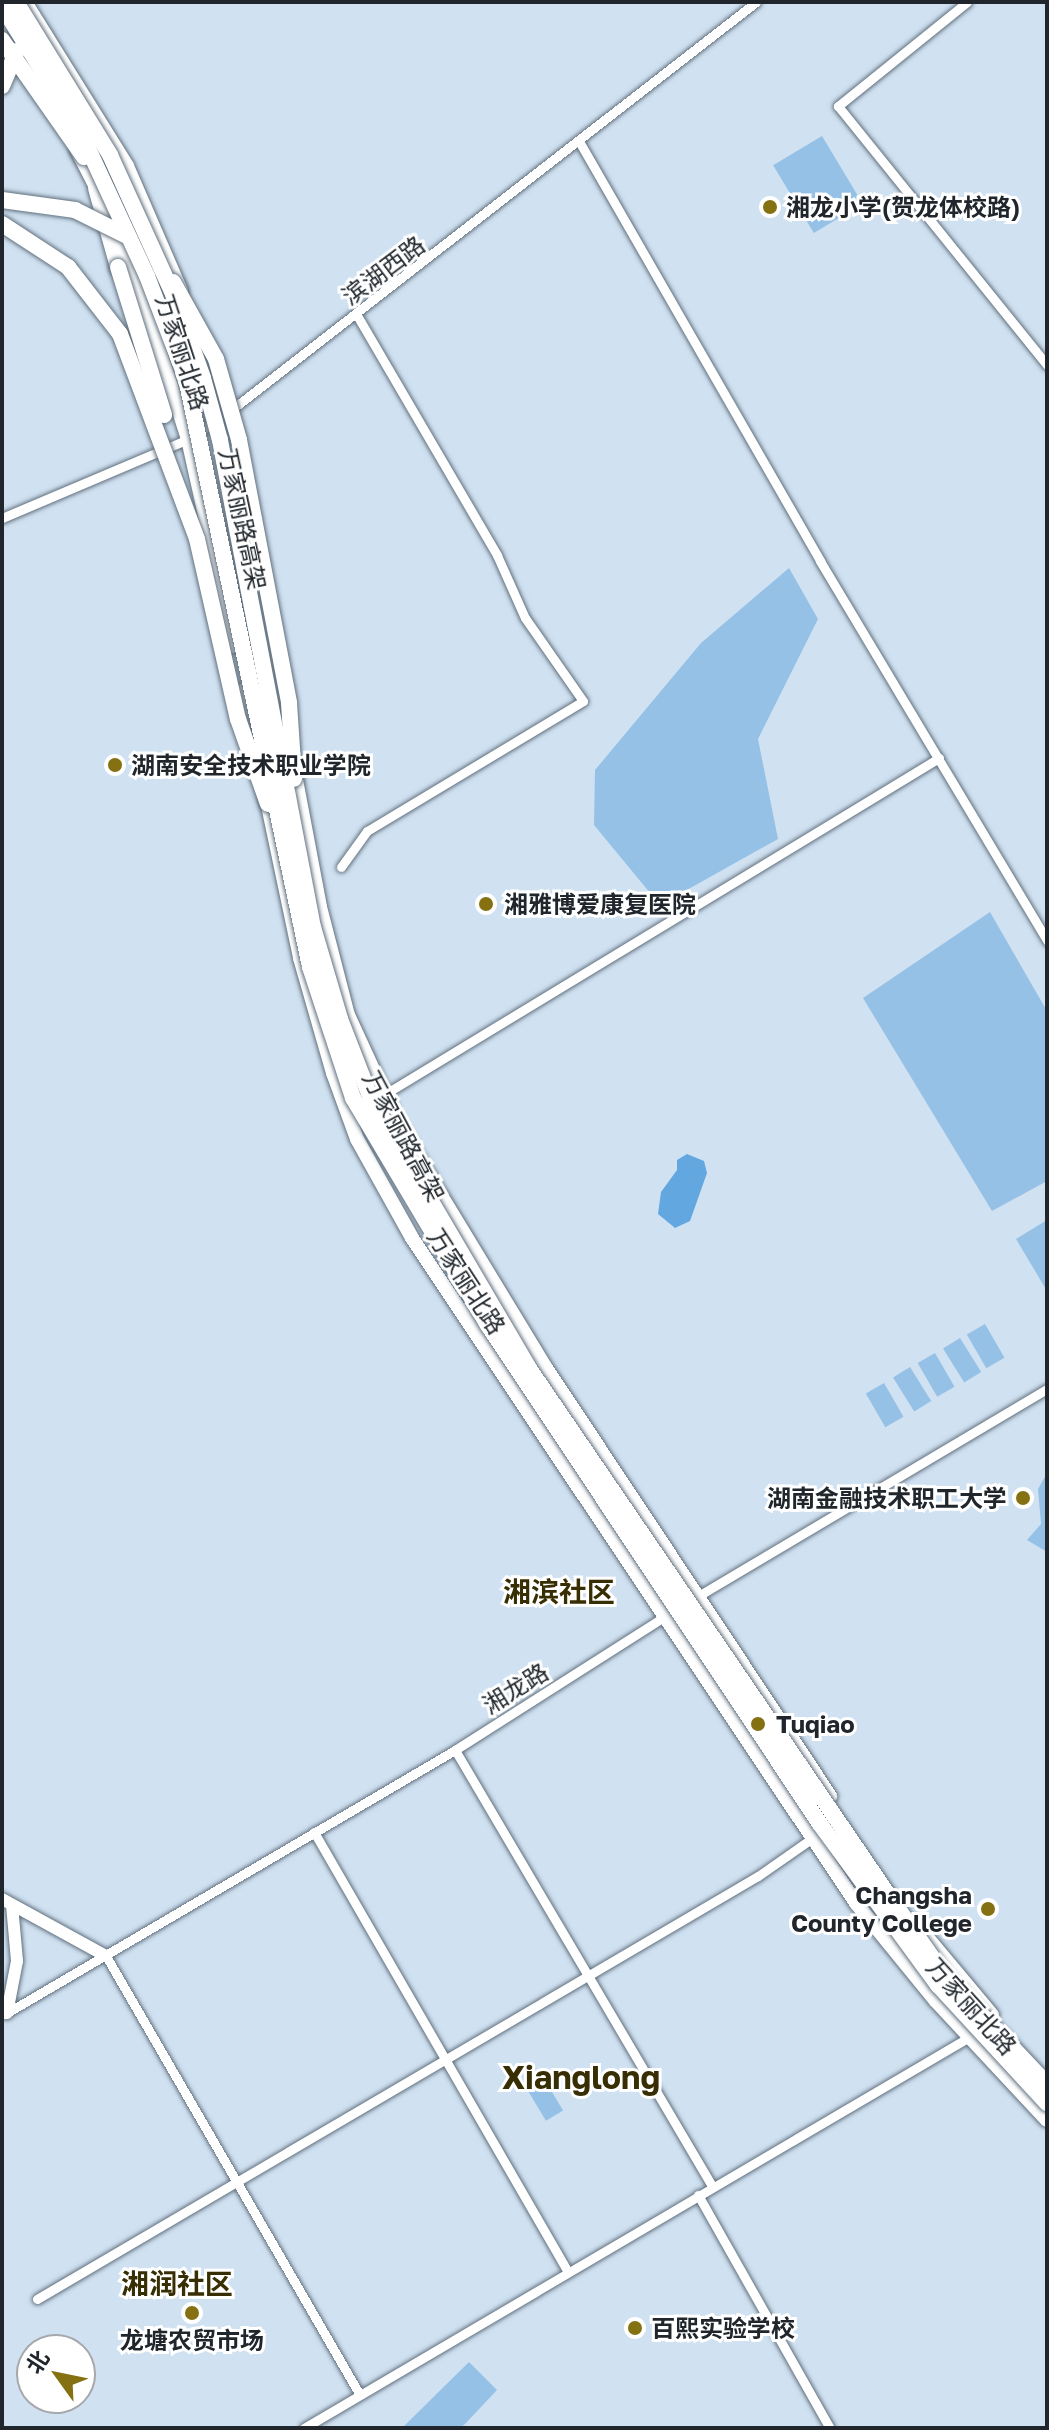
<!DOCTYPE html>
<meta charset="utf-8">
<style>
body{margin:0}
#map{position:relative;width:1049px;height:2430px;overflow:hidden;background:#d0e1f1;font-family:"Golos Text","Noto Sans SC",sans-serif}
div>[style]{position:absolute}
.green>*{inset:0;background:#96c1e6;transform-origin:0 0}
.water>*{inset:0;background:#63a7e1}
.roads{filter:drop-shadow(0 0 2px #61707e) drop-shadow(0 0 2px #61707e)}
.minor>*{height:9px;margin:-4.5px;padding:0 4.5px;transform-origin:4.5px;border-radius:4.5px;background:#fff}
.tertiary>*{height:12px;margin:-6px;padding:0 6px;transform-origin:6px;border-radius:6px;background:#fff}
.primary>*{height:14px;margin:-7px;padding:0 7px;transform-origin:7px;border-radius:7px;background:#fff}
.trunk>*{height:16px;margin:-8px;padding:0 8px;transform-origin:8px;border-radius:8px;background:#fff}
.bridges{filter:drop-shadow(0 0 2px #61707e) drop-shadow(0 0 2px #61707e)}
.trunk-bridge>*{height:16px;margin:-8px;padding:0 8px;transform-origin:8px;border-radius:8px;background:#fff}
.dots>*{width:22px;height:22px;translate:-50% -50%;box-sizing:border-box;border:4px solid #fff;border-radius:50%}
span{translate:-50% -50%;white-space:nowrap;text-align:center;line-height:1.15;-webkit-text-stroke:6px #fff;paint-order:stroke}
.poi-label{font-size:24px;color:#20262c;font-weight:700}
.left{translate:0 -50%;text-align:left}
.right{translate:-100% -50%;text-align:right}
.street-label{font-size:24px;color:#20262c}
.quarter-label{font-size:28px;color:#382e03;font-weight:700}
.district-label{font-size:32px;color:#382e03;font-weight:700}
.frame{position:absolute;inset:0;border:4px solid #20262c;pointer-events:none}
.north{position:absolute;left:16px;top:2334px;width:80px;height:80px;box-sizing:border-box;background:#fff;border:2px solid #a6a8ab;border-radius:50%;rotate:303deg;font-size:22px;font-weight:700;line-height:32px;text-align:center;color:#20262c}
.north::after{content:'';display:block;margin:auto;width:28px;height:36px;background:#857111;clip-path:polygon(50% 0,100% 100%,50% 72%,0 100%)}
</style>
<div id="map">
<div class="green">
<i style="left:822px;top:136px;width:79px;height:57px;rotate:59deg"></i>
<i style="clip-path:polygon(789px 568px,818px 619px,758px 739px,778px 839px,660px 905px,594px 825px,595px 770px,701px 643px)"></i>
<i style="clip-path:polygon(990px 912px,1047px 1011px,1047px 1181px,992px 1211px,863px 998px)"></i>
<i style="clip-path:polygon(1047px 1220px,1047px 1291px,1016px 1239px)"></i>
<i style="left:985px;top:1324px;width:39px;height:21px;rotate:60deg"></i>
<i style="left:960px;top:1338px;width:40px;height:20px;rotate:58deg"></i>
<i style="left:935px;top:1353px;width:39px;height:20px;rotate:60deg"></i>
<i style="left:910px;top:1367px;width:40px;height:20px;rotate:58deg"></i>
<i style="left:884px;top:1383px;width:39px;height:21px;rotate:60deg"></i>
<i style="clip-path:polygon(1047px 1473px,1047px 1552px,1027px 1540px,1041px 1524px,1038px 1489px)"></i>
<i style="left:543px;top:2077px;width:39px;height:20px;rotate:59deg"></i>
<i style="clip-path:polygon(469px 2362px,497px 2390px,465px 2424px,460px 2428px,402px 2428px)"></i>
</div>
<div class="water">
<i style="clip-path:polygon(687px 1154px,704px 1161px,707px 1173px,690px 1221px,675px 1228px,658px 1214px,661px 1192px,677px 1170px,677px 1160px)"></i>
</div>
<div class="roads">
<div class="minor">
<i style="left:967px;top:2px;width:166px;rotate:141.1deg"></i>
<i style="left:838px;top:106px;width:333px;rotate:51.1deg"></i>
<i style="left:580px;top:143px;width:482px;rotate:60.1deg"></i>
<i style="left:820px;top:561px;width:443px;rotate:59.1deg"></i>
<i style="left:2px;top:518px;width:202px;rotate:-23deg"></i>
<i style="left:188px;top:439px;width:45px;rotate:-33.3deg"></i>
<i style="left:226px;top:414px;width:671px;rotate:-37.86deg"></i>
<i style="left:341px;top:867px;width:44px;rotate:-54.2deg"></i>
<i style="left:367px;top:831px;width:252px;rotate:-31deg"></i>
<i style="left:583px;top:701px;width:101px;rotate:-124.9deg"></i>
<i style="left:525px;top:618px;width:69px;rotate:-114deg"></i>
<i style="left:497px;top:555px;width:278px;rotate:-120.3deg"></i>
<i style="left:385px;top:1094px;width:648px;rotate:-31.24deg"></i>
<i style="left:693px;top:1599px;width:412px;rotate:-30.7deg"></i>
<i style="left:455px;top:1750px;width:506px;rotate:59.48deg"></i>
<i style="left:314px;top:1832px;width:508px;rotate:60deg"></i>
<i style="left:106px;top:1956px;width:507px;rotate:59.95deg"></i>
<i style="left:5px;top:2014px;width:522px;rotate:-30.4deg"></i>
<i style="left:455px;top:1750px;width:251px;rotate:-32.5deg"></i>
<i style="left:698px;top:2195px;width:268px;rotate:60.5deg"></i>
<i style="left:37px;top:2299px;width:836px;rotate:-30.4deg"></i>
<i style="left:758px;top:1876px;width:65px;rotate:-34.9deg"></i>
<i style="left:304px;top:2428px;width:771px;rotate:-30.45deg"></i>
</div>
<div class="tertiary">
<i style="left:2px;top:1899px;width:119px;rotate:28.7deg"></i>
<i style="left:7px;top:2013px;width:53px;rotate:-79.1deg"></i>
<i style="left:17px;top:1961px;width:56px;rotate:-95.1deg"></i>
</div>
<div class="primary">
<i style="left:25px;top:2px;width:193px;rotate:58.1deg"></i>
<i style="left:127px;top:166px;width:136px;rotate:66.6deg"></i>
<i style="left:77px;top:150px;width:51px;rotate:62.9deg"></i>
<i style="left:113px;top:225px;width:55px;rotate:66.3deg"></i>
<i style="left:135px;top:275px;width:172px;rotate:72.1deg"></i>
<i style="left:188px;top:439px;width:212px;rotate:77.5deg"></i>
<i style="left:200px;top:340px;width:52px;rotate:70.9deg"></i>
<i style="left:238px;top:475px;width:251px;rotate:79.2deg"></i>
<i style="left:244px;top:690px;width:67px;rotate:78.9deg"></i>
<i style="left:294px;top:769px;width:140px;rotate:79.3deg"></i>
<i style="left:320px;top:907px;width:112px;rotate:75.5deg"></i>
<i style="left:348px;top:1015px;width:96px;rotate:65.3deg"></i>
<i style="left:266px;top:796px;width:166px;rotate:78.1deg"></i>
<i style="left:300px;top:958px;width:120px;rotate:74deg"></i>
<i style="left:333px;top:1073px;width:70px;rotate:70deg"></i>
<i style="left:357px;top:1139px;width:113px;rotate:60.9deg"></i>
<i style="left:412px;top:1238px;width:800px;rotate:56.27deg"></i>
<i style="left:856px;top:1903px;width:125px;rotate:50.8deg"></i>
<i style="left:935px;top:2000px;width:164px;rotate:47deg"></i>
<i style="left:400px;top:1128px;width:281px;rotate:58.7deg"></i>
<i style="left:546px;top:1368px;width:514px;rotate:56.43deg"></i>
<i style="left:926px;top:1936px;width:103px;rotate:50.1deg"></i>
</div>
<div class="trunk">
<i style="left:96px;top:188px;width:82px;rotate:74.4deg"></i>
<i style="left:385px;top:1094px;width:52px;rotate:71.9deg"></i>
</div>
</div>
<div class="bridges">
<div class="trunk-bridge">
<i style="left:16px;top:2px;width:180px;rotate:58.4deg"></i>
<i style="left:110px;top:155px;width:153px;rotate:65.6deg"></i>
<i style="left:173px;top:294px;width:89px;rotate:70.3deg"></i>
<i style="left:203px;top:378px;width:64px;rotate:74.7deg"></i>
<i style="left:220px;top:440px;width:496px;rotate:79.2deg"></i>
<i style="left:313px;top:927px;width:96px;rotate:73.6deg"></i>
<i style="left:340px;top:1019px;width:86px;rotate:68.8deg"></i>
<i style="left:371px;top:1099px;width:311px;rotate:59.6deg"></i>
<i style="left:528px;top:1367px;width:640px;rotate:55.69deg"></i>
<i style="left:889px;top:1896px;width:99px;rotate:54.9deg"></i>
<i style="left:946px;top:1977px;width:147px;rotate:46.7deg"></i>
<i style="left:2px;top:6px;width:150px;rotate:58.1deg"></i>
<i style="left:81px;top:133px;width:157px;rotate:65.2deg"></i>
<i style="left:147px;top:276px;width:109px;rotate:69.1deg"></i>
<i style="left:186px;top:378px;width:602px;rotate:78.11deg"></i>
<i style="left:310px;top:967px;width:138px;rotate:71.8deg"></i>
<i style="left:353px;top:1098px;width:264px;rotate:59.3deg"></i>
<i style="left:488px;top:1325px;width:599px;rotate:56.36deg"></i>
<i style="left:820px;top:1824px;width:200px;rotate:53.8deg"></i>
<i style="left:938px;top:1985px;width:161px;rotate:47.3deg"></i>
<i style="left:2px;top:40px;width:143px;rotate:55deg"></i>
<i style="left:2px;top:86px;width:38px;rotate:-67deg"></i>
<i style="left:2px;top:200px;width:74px;rotate:7.8deg"></i>
<i style="left:75px;top:210px;width:60px;rotate:26.6deg"></i>
<i style="left:2px;top:224px;width:79px;rotate:33.1deg"></i>
<i style="left:68px;top:267px;width:85px;rotate:52.2deg"></i>
<i style="left:120px;top:334px;width:219px;rotate:69.4deg"></i>
<i style="left:197px;top:539px;width:185px;rotate:77.2deg"></i>
<i style="left:238px;top:719px;width:90px;rotate:70.6deg"></i>
<i style="left:118px;top:267px;width:155px;rotate:72.7deg"></i>
<i style="left:173px;top:282px;width:88px;rotate:60.8deg"></i>
<i style="left:216px;top:359px;width:84px;rotate:74.1deg"></i>
<i style="left:239px;top:440px;width:268px;rotate:79.2deg"></i>
<i style="left:289px;top:703px;width:76px;rotate:86.2deg"></i>
</div>
</div>
<div class="dots">
<i style="left:770px;top:207px;background:#857111"></i>
<i style="left:115px;top:765px;background:#857111"></i>
<i style="left:486px;top:904px;background:#857111"></i>
<i style="left:1023px;top:1498px;background:#857111"></i>
<i style="left:758px;top:1724px;background:#857111"></i>
<i style="left:988px;top:1909px;background:#857111"></i>
<i style="left:192px;top:2313px;background:#857111"></i>
<i style="left:635px;top:2328px;background:#857111"></i>
</div>
<div class="poi-label">
<span class="left" style="left:786px;top:207px">湘龙小学(贺龙体校路)</span>
<span class="left" style="left:131px;top:765px">湖南安全技术职业学院</span>
<span class="left" style="left:504px;top:904px">湘雅博爱康复医院</span>
<span class="right" style="left:1007px;top:1498px">湖南金融技术职工大学</span>
<span class="left" style="left:776px;top:1724px">Tuqiao</span>
<span class="right" style="left:972px;top:1909px">Changsha<br>County College</span>
<span class="left" style="left:651px;top:2328px">百熙实验学校</span>
<span style="left:192px;top:2340px">龙塘农贸市场</span>
</div>
<div class="street-label">
<span style="left:383px;top:270px;rotate:-37deg">滨湖西路</span>
<span style="left:183px;top:352px;rotate:72deg">万家丽北路</span>
<span style="left:243px;top:519px;rotate:78deg">万家丽路高架</span>
<span style="left:404px;top:1136px;rotate:62deg">万家丽路高架</span>
<span style="left:467px;top:1281px;rotate:57deg">万家丽北路</span>
<span style="left:515px;top:1688px;rotate:-32deg">湘龙路</span>
<span style="left:972px;top:2006px;rotate:48deg">万家丽北路</span>
</div>
<div class="quarter-label">
<span style="left:559px;top:1592px">湘滨社区</span>
<span style="left:177px;top:2284px">湘润社区</span>
</div>
<div class="district-label">
<span style="left:581px;top:2077px">Xianglong</span>
</div>
<div class="frame"></div>
<div class="north">北</div>
</div>
